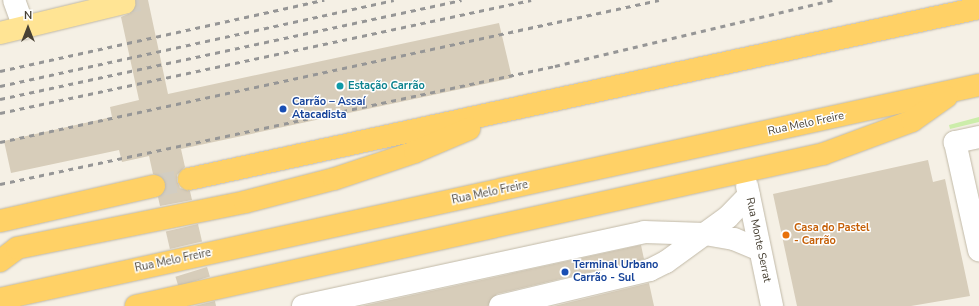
<!DOCTYPE html>
<meta charset="utf-8">
<style>
body{margin:0}
#map{position:relative;width:979px;height:306px;overflow:hidden;background:#f5f0e5;font-family:"Nunito Sans",sans-serif}
div>[style]{position:absolute}
.green>*{inset:0;background:#ccedaa}
.building>*{inset:0;background:#d7cdba;transform-origin:0 0}
.major-tunnel>*{height:22px;margin-top:-11px;transform-origin:0;background:repeating-linear-gradient(90deg,#d2cdc2 0 22px,transparent 0 33px)}
.highway-tunnel>*{height:22px;margin-top:-11px;transform-origin:0;background:repeating-linear-gradient(90deg,#d2cdc2 0 22px,transparent 0 33px)}
.roads{filter:drop-shadow(0 0 1px #c1b9a7) drop-shadow(0 0 1px #c1b9a7)}
.minor>*{height:22px;margin:-11px;padding:0 11px;transform-origin:11px;border-radius:11px;background:#fff}
.major>*{height:22px;margin:-11px;padding:0 11px;transform-origin:11px;border-radius:11px;background:#ffe494}
.highway>*{height:22px;margin:-11px;padding:0 11px;transform-origin:11px;border-radius:11px;background:#ffd166}
.rail>*{height:3px;margin-top:-1.5px;transform-origin:0;background:repeating-linear-gradient(90deg,#969696 0 5px,transparent 0 10px)}
.dots>*{width:11px;height:11px;translate:-50% -50%;box-sizing:border-box;border:2px solid #fff;border-radius:50%}
span{translate:-50% -50%;white-space:nowrap;text-align:center;line-height:1.15;-webkit-text-stroke:3px #fff;paint-order:stroke}
.culture-label{font-size:11px;color:#0d838f;font-weight:700}
.left{translate:0 -50%;text-align:left}
.transit-label{font-size:11px;color:#164399;font-weight:700}
.street-label{font-size:11px;color:#484134}
.food-label{font-size:11px;color:#c56008;font-weight:700}
.north{position:absolute;left:8px;top:8px;width:40px;height:40px;-webkit-text-stroke:3px #fff;paint-order:stroke;rotate:0deg;font-size:11px;font-weight:700;line-height:16px;text-align:center;color:#484134}
.north::after{content:'';display:block;margin:auto;width:14px;height:18px;background:#484134;clip-path:polygon(50% 0,100% 100%,50% 72%,0 100%)}
</style>
<div id="map">
<div class="green">
<i style="clip-path:polygon(979px 117px,979px 122px,950px 129px,949px 125px)"></i>
</div>
<div class="building">
<i style="clip-path:polygon(136px 0,148px 0,168px 94px,499px 23px,512px 78px,181px 149px,185px 167px,177px 175px,177px 181px,180px 188px,190px 191px,192px 200px,160px 206px,158px 197px,166px 184px,163px 177px,153px 174px,149px 156px,122px 162px,119px 150px,11px 173px,4px 141px,112px 117px,110px 107px,139px 100px,121px 17px,133px 12px)"></i>
<i style="clip-path:polygon(928px 160px,933px 182px,945px 179px,970px 296px,911px 306px,797px 306px,773px 194px)"></i>
<i style="left:198px;top:224px;width:18px;height:33px;rotate:77deg"></i>
<i style="clip-path:polygon(641px 245px,644px 259px,497px 294px,488px 306px,362px 306px)"></i>
<i style="left:207px;top:267px;width:10px;height:33px;rotate:73deg"></i>
<i style="clip-path:polygon(649px 283px,654px 306px,554px 306px)"></i>
<i style="clip-path:polygon(215px 301px,216px 306px,194px 306px)"></i>
</div>
<div class="major-tunnel">
<i style="left:124px;top:3px;width:15px;rotate:-11deg"></i>
</div>
<div class="highway-tunnel">
<i style="left:154px;top:186px;width:36px;rotate:-11deg"></i>
</div>
<div class="roads">
<div class="minor">
<i style="left:14px;top:0;width:30px;rotate:70deg"></i>
<i style="left:979px;top:137px;width:25px;rotate:168deg"></i>
<i style="left:955px;top:142px;width:111px;rotate:77.5deg"></i>
<i style="left:747px;top:186px;width:123px;rotate:78.2deg"></i>
<i style="left:303px;top:306px;width:349px;rotate:-12.2deg"></i>
<i style="left:644px;top:232px;width:61px;rotate:1.9deg"></i>
<i style="left:705px;top:234px;width:29px;rotate:10deg"></i>
<i style="left:734px;top:239px;width:28px;rotate:23deg"></i>
<i style="left:500px;top:306px;width:154px;rotate:-13.5deg"></i>
<i style="left:650px;top:270px;width:18px;rotate:-27deg"></i>
<i style="left:666px;top:262px;width:77px;rotate:-36deg"></i>
<i style="left:728px;top:217px;width:30px;rotate:-46deg"></i>
</div>
<div class="major">
<i style="left:0;top:33px;width:128px;rotate:-13.6deg"></i>
</div>
<div class="highway">
<i style="left:189px;top:179px;width:808px;rotate:-12.21deg"></i>
<i style="left:0;top:221px;width:158px;rotate:-12.8deg"></i>
<i style="left:0;top:261px;width:21px;rotate:-37deg"></i>
<i style="left:17px;top:248px;width:233px;rotate:-11.4deg"></i>
<i style="left:245px;top:202px;width:92px;rotate:-14.5deg"></i>
<i style="left:334px;top:179px;width:85px;rotate:-18.4deg"></i>
<i style="left:415px;top:152px;width:59px;rotate:-23.1deg"></i>
<i style="left:0;top:299px;width:1002px;rotate:-12.33deg"></i>
<i style="left:136px;top:306px;width:704px;rotate:-12.48deg"></i>
<i style="left:823px;top:154px;width:95px;rotate:-20.3deg"></i>
<i style="left:912px;top:121px;width:42px;rotate:-35.2deg"></i>
</div>
</div>
<div class="rail">
<i style="left:0;top:71px;width:332px;rotate:-12.4deg"></i>
<i style="left:0;top:86px;width:403px;rotate:-12.3deg"></i>
<i style="left:0;top:99px;width:472px;rotate:-12.1deg"></i>
<i style="left:0;top:113px;width:543px;rotate:-12.01deg"></i>
<i style="left:0;top:142px;width:674px;rotate:-12.16deg"></i>
<i style="left:0;top:184px;width:567px;rotate:-12deg"></i>
<i style="left:555px;top:66px;width:286px;rotate:-13.4deg"></i>
</div>
<div class="dots">
<i style="left:340px;top:86px;background:#0f9aa8"></i>
<i style="left:283px;top:109px;background:#1a4fb4"></i>
<i style="left:786px;top:235px;background:#e8710a"></i>
<i style="left:565px;top:272px;background:#1a4fb4"></i>
</div>
<div class="culture-label">
<span class="left" style="left:348px;top:86px">Estação Carrão</span>
</div>
<div class="transit-label">
<span class="left" style="left:292px;top:109px">Carrão – Assaí<br>Atacadista</span>
<span class="left" style="left:573px;top:272px">Terminal Urbano<br>Carrão - Sul</span>
</div>
<div class="street-label">
<span style="left:806px;top:124px;rotate:-12deg">Rua Melo Freire</span>
<span style="left:490px;top:193px;rotate:-12deg">Rua Melo Freire</span>
<span style="left:758px;top:240px;rotate:78deg">Rua Monte Serrat</span>
<span style="left:173px;top:261px;rotate:-12deg">Rua Melo Freire</span>
</div>
<div class="food-label">
<span class="left" style="left:794px;top:235px">Casa do Pastel<br>- Carrão</span>
</div>
<div class="north">N</div>
</div>
